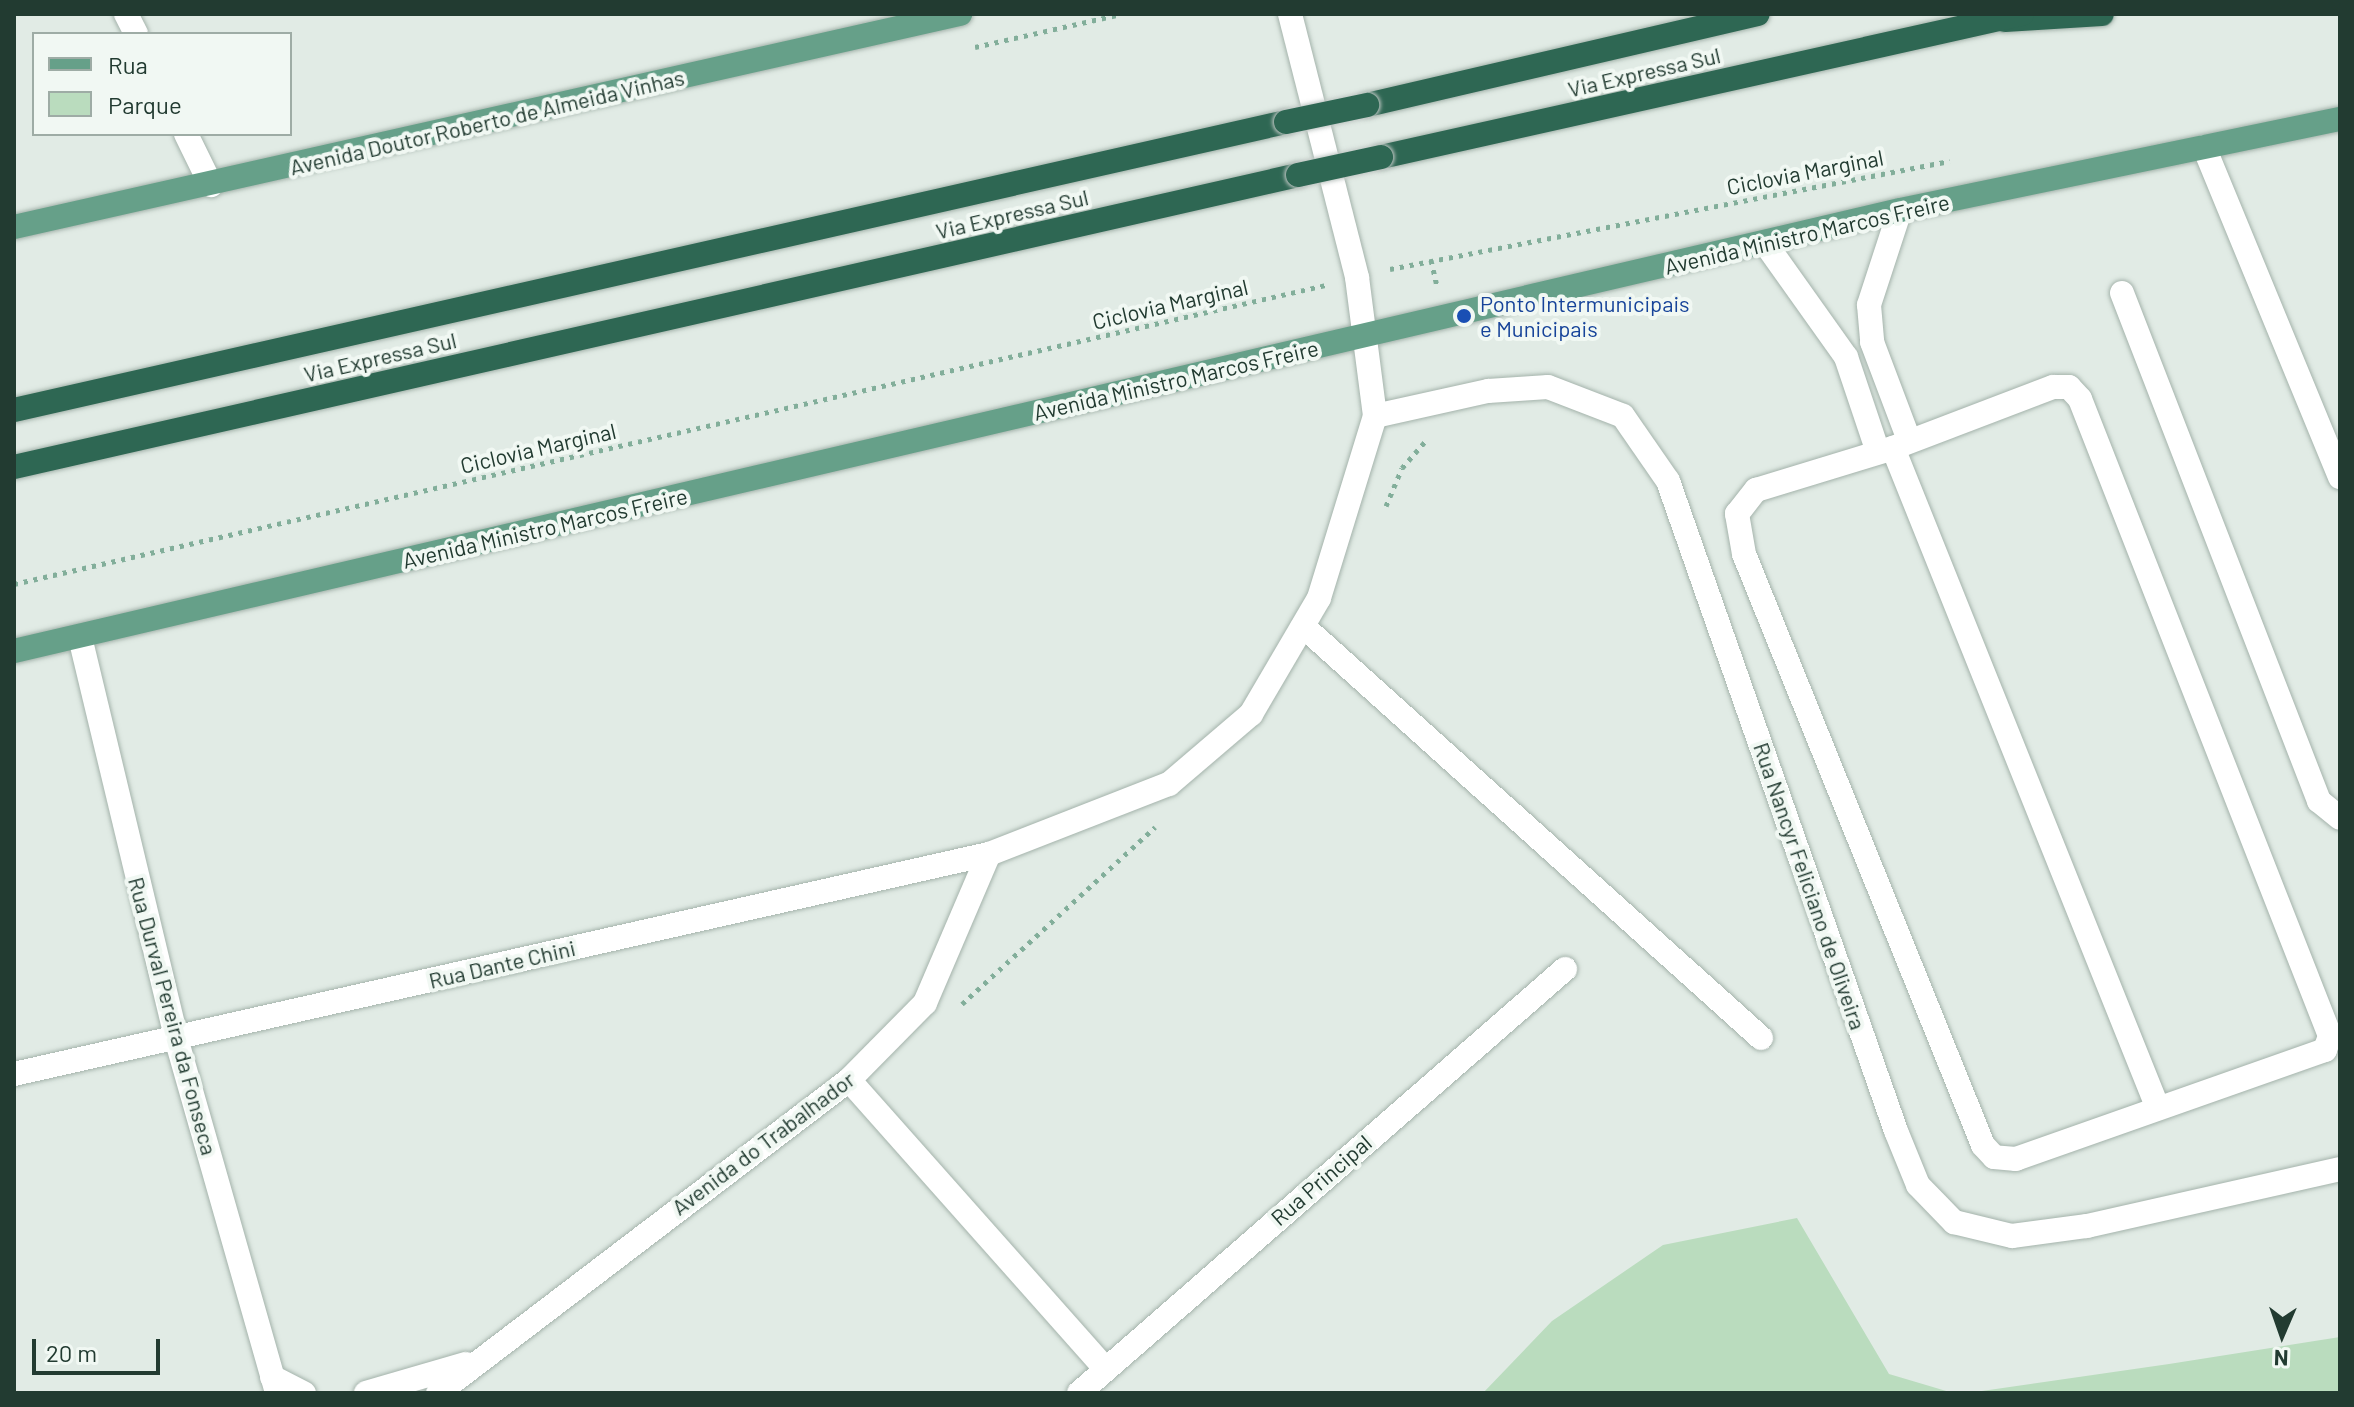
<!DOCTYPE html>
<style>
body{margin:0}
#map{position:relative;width:2354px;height:1407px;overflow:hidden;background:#e1ebe5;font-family:Barlow,sans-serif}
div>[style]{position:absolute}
.green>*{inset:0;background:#badcbe}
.path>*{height:5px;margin-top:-2.5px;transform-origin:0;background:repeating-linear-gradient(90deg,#82ae9a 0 4px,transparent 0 10px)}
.roads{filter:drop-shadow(0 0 2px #a4b3ab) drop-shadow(0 0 2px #a4b3ab)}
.minor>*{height:24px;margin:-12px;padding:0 12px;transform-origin:12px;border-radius:12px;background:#fff}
.major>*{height:24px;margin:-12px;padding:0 12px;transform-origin:12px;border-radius:12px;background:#66a089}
.highway>*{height:24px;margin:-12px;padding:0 12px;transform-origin:12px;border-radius:12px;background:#2e6753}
.bridges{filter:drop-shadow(0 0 2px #c1c8c5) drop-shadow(0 0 2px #c1c8c5)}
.highway-bridge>*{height:24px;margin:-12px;padding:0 12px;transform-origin:12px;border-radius:12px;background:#2e6753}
.dots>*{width:22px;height:22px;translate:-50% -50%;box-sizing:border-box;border:4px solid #f1f8f3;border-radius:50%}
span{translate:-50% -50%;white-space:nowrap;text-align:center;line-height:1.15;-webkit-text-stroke:8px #f1f8f3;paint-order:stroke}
.street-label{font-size:22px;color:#223b31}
.transit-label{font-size:22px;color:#164399}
.left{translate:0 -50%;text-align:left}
.frame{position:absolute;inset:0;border:16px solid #223b31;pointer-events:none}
.legend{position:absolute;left:32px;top:32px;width:260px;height:104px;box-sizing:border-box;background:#f1f8f3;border:2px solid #9eaca5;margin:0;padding:10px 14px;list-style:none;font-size:24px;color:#223b31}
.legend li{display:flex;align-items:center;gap:16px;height:40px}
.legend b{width:40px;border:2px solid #9eaca5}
.north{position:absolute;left:2242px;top:1295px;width:80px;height:80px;-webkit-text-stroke:6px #f1f8f3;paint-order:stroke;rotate:182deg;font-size:22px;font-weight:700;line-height:32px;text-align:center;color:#223b31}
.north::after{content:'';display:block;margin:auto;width:28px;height:36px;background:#223b31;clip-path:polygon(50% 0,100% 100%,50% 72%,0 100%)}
.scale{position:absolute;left:32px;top:1339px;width:128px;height:36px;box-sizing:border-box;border:4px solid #223b31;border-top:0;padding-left:10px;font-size:24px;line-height:28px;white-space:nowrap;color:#223b31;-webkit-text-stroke:6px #f1f8f3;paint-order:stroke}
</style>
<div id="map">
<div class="green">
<i style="clip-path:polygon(1797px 1218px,1889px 1374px,1953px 1393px,1483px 1393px,1552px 1321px,1663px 1245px)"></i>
<i style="clip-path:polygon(2340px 1337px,2340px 1393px,1968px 1393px,2169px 1364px)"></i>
</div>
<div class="path">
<i style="left:975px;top:47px;width:150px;rotate:-12.7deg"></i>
<i style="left:1431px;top:260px;width:26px;rotate:77deg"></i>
<i style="left:1390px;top:269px;width:570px;rotate:-10.92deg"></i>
<i style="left:1386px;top:506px;width:41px;rotate:-67.2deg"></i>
<i style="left:1402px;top:468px;width:37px;rotate:-49deg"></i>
<i style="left:14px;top:584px;width:1346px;rotate:-12.84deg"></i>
<i style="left:962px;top:1004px;width:262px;rotate:-42.5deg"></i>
</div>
<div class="roads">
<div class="minor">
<i style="left:126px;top:14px;width:22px;rotate:63deg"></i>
<i style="left:186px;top:134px;width:57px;rotate:63.9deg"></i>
<i style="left:2204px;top:147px;width:357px;rotate:67.6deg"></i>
<i style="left:1900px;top:210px;width:100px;rotate:108.1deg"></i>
<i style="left:1869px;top:305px;width:37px;rotate:85deg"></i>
<i style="left:1872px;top:342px;width:105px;rotate:69.3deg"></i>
<i style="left:1765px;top:243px;width:140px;rotate:54.6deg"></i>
<i style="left:1846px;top:357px;width:100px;rotate:71.4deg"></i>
<i style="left:2122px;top:293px;width:545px;rotate:68.8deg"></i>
<i style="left:2319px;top:801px;width:27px;rotate:39deg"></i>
<i style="left:2053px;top:387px;width:16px"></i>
<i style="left:2069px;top:387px;width:16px;rotate:47deg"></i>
<i style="left:2080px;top:399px;width:684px;rotate:68.57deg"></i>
<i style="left:2330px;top:1036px;width:15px;rotate:110deg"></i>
<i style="left:2325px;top:1050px;width:328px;rotate:160.6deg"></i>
<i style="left:2016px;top:1159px;width:22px;rotate:-175deg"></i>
<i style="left:1994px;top:1157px;width:16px;rotate:-133deg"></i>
<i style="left:1983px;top:1145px;width:637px;rotate:-112.02deg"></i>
<i style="left:1744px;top:554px;width:41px;rotate:-99.9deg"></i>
<i style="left:1737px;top:514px;width:31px;rotate:-52deg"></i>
<i style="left:1756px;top:490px;width:143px;rotate:-17deg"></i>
<i style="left:1893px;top:448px;width:171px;rotate:-20.9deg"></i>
<i style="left:1375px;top:416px;width:116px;rotate:-12.5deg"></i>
<i style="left:1488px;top:391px;width:60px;rotate:-3.8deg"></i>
<i style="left:1548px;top:387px;width:80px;rotate:21.1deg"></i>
<i style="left:1623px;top:416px;width:79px;rotate:55.3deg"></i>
<i style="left:1668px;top:481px;width:689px;rotate:70.67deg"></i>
<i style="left:1896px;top:1131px;width:58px;rotate:67.8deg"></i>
<i style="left:1918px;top:1185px;width:52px;rotate:45.8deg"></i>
<i style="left:1954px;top:1222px;width:60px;rotate:13.6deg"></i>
<i style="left:2012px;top:1236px;width:76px;rotate:-7.6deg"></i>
<i style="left:2087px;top:1226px;width:259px;rotate:-12.7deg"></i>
<i style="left:1893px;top:448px;width:709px;rotate:68.14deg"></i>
<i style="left:1303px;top:626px;width:616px;rotate:41.97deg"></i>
<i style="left:80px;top:637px;width:412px;rotate:76.5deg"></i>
<i style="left:176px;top:1038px;width:369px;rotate:74.1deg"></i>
<i style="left:14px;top:1074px;width:1000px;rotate:-12.72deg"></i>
<i style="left:989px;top:854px;width:193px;rotate:-21.3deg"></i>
<i style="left:1169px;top:784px;width:108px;rotate:-40.5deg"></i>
<i style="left:1251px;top:714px;width:134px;rotate:-59.6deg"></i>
<i style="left:1319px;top:598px;width:190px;rotate:-72.9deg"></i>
<i style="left:1375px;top:416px;width:140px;rotate:-97.4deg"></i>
<i style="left:1357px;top:277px;width:271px;rotate:-104.3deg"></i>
<i style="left:849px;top:1080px;width:385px;rotate:48.4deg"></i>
<i style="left:272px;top:1377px;width:36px;rotate:27deg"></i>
<i style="left:366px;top:1393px;width:104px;rotate:-16.2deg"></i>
<i style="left:438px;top:1393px;width:517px;rotate:-37.29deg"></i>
<i style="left:849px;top:1080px;width:108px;rotate:-45.4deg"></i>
<i style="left:925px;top:1003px;width:162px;rotate:-66.8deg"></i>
<i style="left:1079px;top:1393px;width:645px;rotate:-41.1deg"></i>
</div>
<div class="major">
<i style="left:14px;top:227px;width:970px;rotate:-12.69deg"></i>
<i style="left:14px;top:651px;width:1937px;rotate:-13.16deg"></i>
<i style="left:1900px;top:210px;width:449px;rotate:-11.7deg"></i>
</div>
<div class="highway">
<i style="left:2005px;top:20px;width:97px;rotate:-3.5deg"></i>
<i style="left:1367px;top:105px;width:401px;rotate:-13.1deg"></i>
<i style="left:1381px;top:157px;width:657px;rotate:-12.58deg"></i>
<i style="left:14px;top:410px;width:1304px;rotate:-12.76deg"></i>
<i style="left:14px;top:467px;width:1317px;rotate:-12.81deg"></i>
</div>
</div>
<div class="bridges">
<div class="highway-bridge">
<i style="left:1286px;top:122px;width:83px;rotate:-11.9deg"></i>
<i style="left:1298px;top:175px;width:85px;rotate:-12.2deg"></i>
</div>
</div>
<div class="dots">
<i style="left:1464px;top:316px;background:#1a4fb4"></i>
</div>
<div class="street-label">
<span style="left:1644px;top:72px;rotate:-13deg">Via Expressa Sul</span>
<span style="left:487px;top:122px;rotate:-13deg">Avenida Doutor Roberto de Almeida Vinhas</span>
<span style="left:1805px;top:172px;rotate:-11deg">Ciclovia Marginal</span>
<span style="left:1012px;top:214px;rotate:-13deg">Via Expressa Sul</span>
<span style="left:1807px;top:234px;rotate:-13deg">Avenida Ministro Marcos Freire</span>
<span style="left:1170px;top:304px;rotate:-13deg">Ciclovia Marginal</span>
<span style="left:380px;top:357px;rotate:-13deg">Via Expressa Sul</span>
<span style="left:1176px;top:380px;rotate:-13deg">Avenida Ministro Marcos Freire</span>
<span style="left:538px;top:448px;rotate:-13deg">Ciclovia Marginal</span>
<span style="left:545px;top:528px;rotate:-13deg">Avenida Ministro Marcos Freire</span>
<span style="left:1810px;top:886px;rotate:71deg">Rua Nancyr Feliciano de Oliveira</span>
<span style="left:502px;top:964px;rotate:-13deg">Rua Dante Chini</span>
<span style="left:173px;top:1016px;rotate:75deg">Rua Durval Pereira da Fonseca</span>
<span style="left:763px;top:1143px;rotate:-37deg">Avenida do Trabalhador</span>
<span style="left:1321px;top:1180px;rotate:-41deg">Rua Principal</span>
</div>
<div class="transit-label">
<span class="left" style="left:1480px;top:316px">Ponto Intermunicipais<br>e Municipais</span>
</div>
<div class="frame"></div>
<ul class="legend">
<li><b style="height:10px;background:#66a089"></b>Rua</li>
<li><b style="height:22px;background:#badcbe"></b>Parque</li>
</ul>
<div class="north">N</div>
<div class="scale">20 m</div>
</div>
